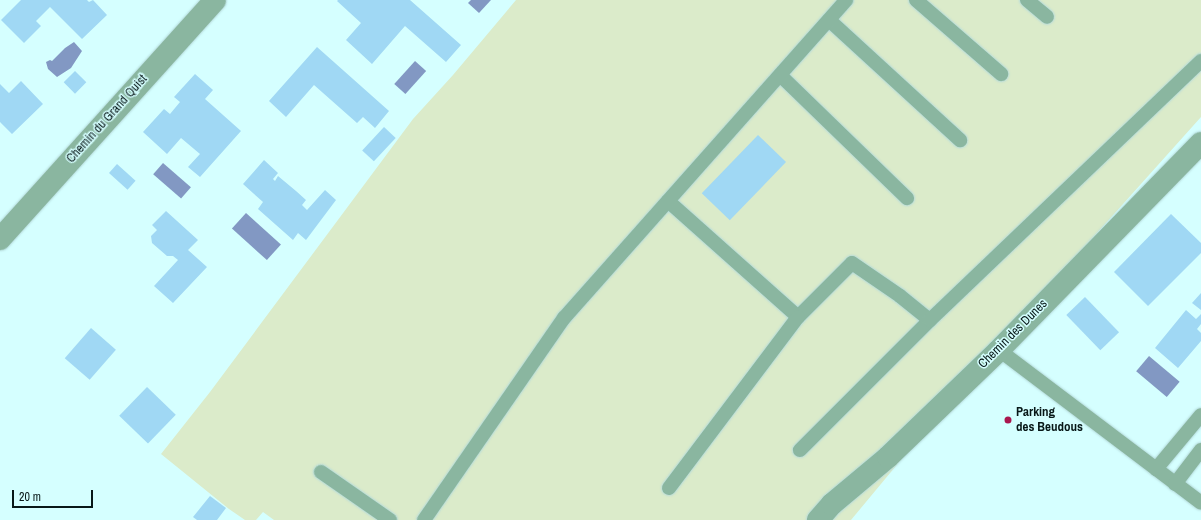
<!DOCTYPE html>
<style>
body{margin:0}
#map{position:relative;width:1201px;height:520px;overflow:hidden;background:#d5ffff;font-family:"Archivo Narrow",sans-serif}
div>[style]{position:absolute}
.green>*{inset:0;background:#dbebca}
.water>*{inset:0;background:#8298c3;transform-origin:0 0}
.building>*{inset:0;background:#a0d8f4;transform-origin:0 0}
.roads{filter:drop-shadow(0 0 1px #b4dada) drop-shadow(0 0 1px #b4dada)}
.service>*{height:14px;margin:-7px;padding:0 7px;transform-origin:7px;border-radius:7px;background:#8ab6a0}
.minor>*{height:22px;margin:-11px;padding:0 11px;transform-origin:11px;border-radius:11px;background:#8ab6a0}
.dots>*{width:11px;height:11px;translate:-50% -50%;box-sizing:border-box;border:2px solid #d5ffff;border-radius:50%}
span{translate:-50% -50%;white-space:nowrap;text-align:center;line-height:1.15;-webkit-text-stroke:3px #d5ffff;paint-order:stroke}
.street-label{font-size:13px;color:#081818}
.poi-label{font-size:13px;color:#081818;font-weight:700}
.left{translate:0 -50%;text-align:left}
.scale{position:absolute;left:12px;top:490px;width:81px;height:18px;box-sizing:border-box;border:2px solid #081818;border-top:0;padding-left:5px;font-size:12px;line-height:14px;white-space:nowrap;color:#081818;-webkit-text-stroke:3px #d5ffff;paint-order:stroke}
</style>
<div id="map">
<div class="green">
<i style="clip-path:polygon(516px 0,1201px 0,1201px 117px,994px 348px,851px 520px,274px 520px,263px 512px,256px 520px,245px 520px,229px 509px,161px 454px,210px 392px,413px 119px,453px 75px)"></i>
</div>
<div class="water">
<i style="clip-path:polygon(471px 0,491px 0,479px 13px,468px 3px)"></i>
<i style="clip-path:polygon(74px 42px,82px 51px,71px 68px,57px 77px,48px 69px,46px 62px,50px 60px,52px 61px,65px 48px)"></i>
<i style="left:415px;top:61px;width:15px;height:31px;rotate:42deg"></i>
<i style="left:163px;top:163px;width:37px;height:15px;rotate:41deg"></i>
<i style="left:246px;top:213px;width:47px;height:21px;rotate:42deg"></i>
<i style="left:1149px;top:356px;width:40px;height:20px;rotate:40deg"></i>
</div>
<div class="building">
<i style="clip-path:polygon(21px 0,87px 0,89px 2px,93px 0,107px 15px,82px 39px,50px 7px,36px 21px,41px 26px,24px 43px,1px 20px)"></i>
<i style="clip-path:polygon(338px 0,410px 0,461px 45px,446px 62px,405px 26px,372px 64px,346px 40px,361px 23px,337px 1px)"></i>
<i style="clip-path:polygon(317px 47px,389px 111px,375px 128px,363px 117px,357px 123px,314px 85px,286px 117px,269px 101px)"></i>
<i style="left:75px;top:71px;width:16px;height:16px;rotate:45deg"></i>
<i style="clip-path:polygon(195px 74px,213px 90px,205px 99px,241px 131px,200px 177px,188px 167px,200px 154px,181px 138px,167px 154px,143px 132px,164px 109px,170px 114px,180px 102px,174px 97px)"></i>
<i style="clip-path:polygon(21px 81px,43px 104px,12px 134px,0 122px,0 84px,9px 93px)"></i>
<i style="left:384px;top:127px;width:16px;height:32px;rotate:43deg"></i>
<i style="left:758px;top:135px;width:39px;height:81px;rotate:44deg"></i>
<i style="clip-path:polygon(264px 160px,278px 173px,273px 179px,275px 181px,278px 176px,296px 191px,306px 200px,302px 205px,307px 210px,325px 190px,336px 200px,306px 240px,298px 233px,293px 240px,258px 209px,263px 202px,243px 184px)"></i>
<i style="left:117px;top:164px;width:25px;height:12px;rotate:42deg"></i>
<i style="clip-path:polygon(166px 211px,198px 240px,188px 250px,207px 267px,173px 303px,154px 286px,178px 260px,173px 256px,167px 256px,152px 243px,151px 236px,157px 230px,152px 225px)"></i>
<i style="clip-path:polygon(1171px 214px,1201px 243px,1201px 253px,1148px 306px,1114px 272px)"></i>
<i style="clip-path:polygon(1201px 293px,1201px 310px,1192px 303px)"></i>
<i style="left:1085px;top:297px;width:49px;height:26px;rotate:46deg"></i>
<i style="clip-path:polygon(1186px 310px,1196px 319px,1201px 314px,1201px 324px,1197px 329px,1201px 333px,1201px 341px,1178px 368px,1155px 348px)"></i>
<i style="left:91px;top:328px;width:33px;height:40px;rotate:41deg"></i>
<i style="left:147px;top:387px;width:40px;height:40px;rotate:44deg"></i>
<i style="clip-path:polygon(210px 496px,226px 508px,217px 520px,197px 520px,193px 517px)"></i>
</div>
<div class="roads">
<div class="service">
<i style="left:916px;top:0;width:113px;rotate:41deg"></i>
<i style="left:1027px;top:0;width:26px;rotate:40deg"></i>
<i style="left:829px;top:20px;width:178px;rotate:42.5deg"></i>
<i style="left:780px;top:75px;width:177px;rotate:44.1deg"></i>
<i style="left:668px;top:201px;width:174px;rotate:41.7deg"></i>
<i style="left:798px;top:317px;width:76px;rotate:-45deg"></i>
<i style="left:852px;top:263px;width:58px;rotate:34.5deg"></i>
<i style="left:900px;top:296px;width:38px;rotate:39deg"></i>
<i style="left:930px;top:320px;width:184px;rotate:135deg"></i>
<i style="left:930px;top:320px;width:375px;rotate:-43.7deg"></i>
<i style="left:999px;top:350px;width:253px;rotate:37.1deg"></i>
<i style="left:1156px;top:469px;width:70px;rotate:-50.2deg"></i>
<i style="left:321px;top:472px;width:84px;rotate:34.8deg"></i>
<i style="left:1175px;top:484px;width:43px;rotate:-52.6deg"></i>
<i style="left:669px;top:488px;width:214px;rotate:-53deg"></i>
<i style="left:424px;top:520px;width:246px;rotate:-55.3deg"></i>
<i style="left:564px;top:318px;width:425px;rotate:-48.4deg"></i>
</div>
<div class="minor">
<i style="left:0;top:239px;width:321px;rotate:-48deg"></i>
<i style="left:818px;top:520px;width:21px;rotate:-49deg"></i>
<i style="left:832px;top:504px;width:73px;rotate:-40deg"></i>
<i style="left:888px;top:457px;width:154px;rotate:-43.9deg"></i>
<i style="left:999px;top:350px;width:289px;rotate:-45.7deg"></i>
</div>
</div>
<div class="dots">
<i style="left:1008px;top:420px;background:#a9174f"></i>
</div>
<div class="street-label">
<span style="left:107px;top:119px;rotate:-48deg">Chemin du Grand Quist</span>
<span style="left:1013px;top:334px;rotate:-45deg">Chemin des Dunes</span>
</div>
<div class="poi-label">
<span class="left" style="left:1016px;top:420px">Parking<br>des Beudous</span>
</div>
<div class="scale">20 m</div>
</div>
